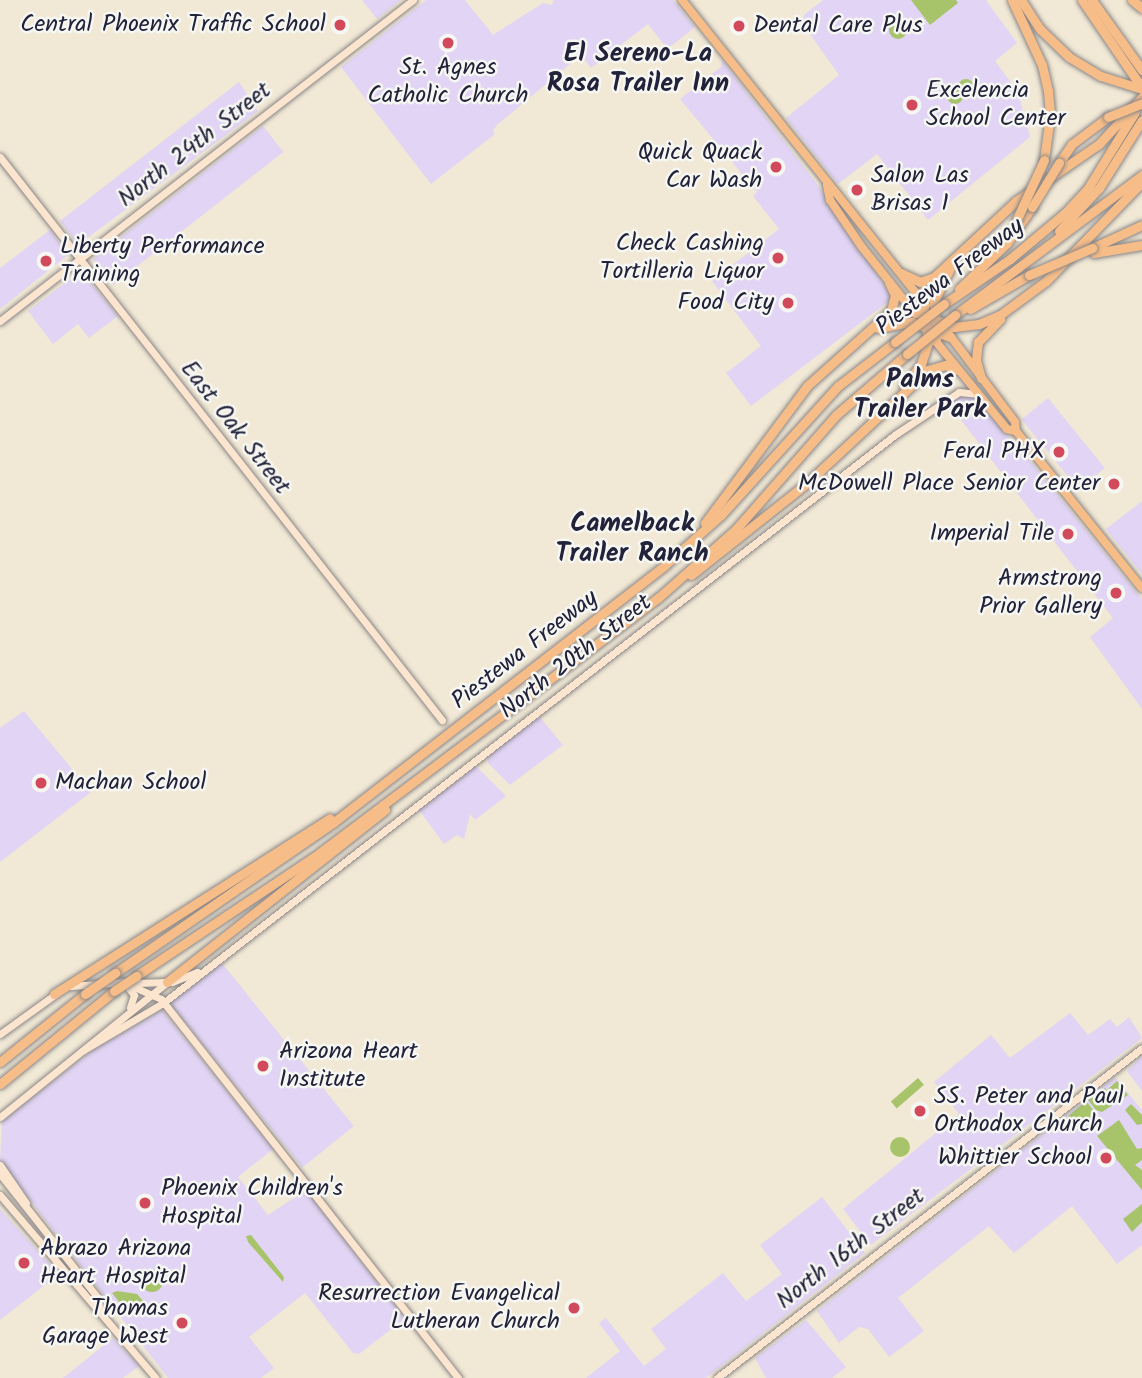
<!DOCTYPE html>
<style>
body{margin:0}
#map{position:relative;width:1142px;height:1378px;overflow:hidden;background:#f1e9d5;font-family:Kalam,sans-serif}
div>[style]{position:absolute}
.built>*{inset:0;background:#e1d4f4;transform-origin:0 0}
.green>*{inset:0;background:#a8c46b;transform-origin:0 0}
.round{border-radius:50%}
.roads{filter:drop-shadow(0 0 2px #8a8688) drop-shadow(0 0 2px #8a8688)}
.secondary>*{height:7px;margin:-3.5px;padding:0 3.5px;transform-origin:3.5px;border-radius:3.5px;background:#fce5cf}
.primary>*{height:8px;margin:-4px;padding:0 4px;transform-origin:4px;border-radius:4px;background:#f7bd88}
.highway>*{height:9px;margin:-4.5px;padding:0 4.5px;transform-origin:4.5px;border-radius:4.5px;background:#f7bd88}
.bridges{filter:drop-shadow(0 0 2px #8a8688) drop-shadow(0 0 2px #8a8688)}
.highway-bridge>*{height:9px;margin:-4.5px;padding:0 4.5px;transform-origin:4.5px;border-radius:4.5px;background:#f7bd88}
.dots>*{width:19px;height:19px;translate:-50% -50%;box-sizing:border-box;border:4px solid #f6f6f2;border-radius:50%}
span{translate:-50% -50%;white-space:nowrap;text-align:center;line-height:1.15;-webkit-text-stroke:5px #f6f6f2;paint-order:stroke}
.poi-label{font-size:24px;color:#22223b}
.right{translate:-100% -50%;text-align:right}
.left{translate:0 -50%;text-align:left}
.street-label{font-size:24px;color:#22223b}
.neighbourhood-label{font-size:26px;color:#22223b;font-weight:700}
</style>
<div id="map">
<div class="built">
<i style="clip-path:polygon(362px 0,401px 0,377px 19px)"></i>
<i style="clip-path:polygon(426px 0,465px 0,493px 35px,543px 3px,552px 5px,554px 0,673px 0,695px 27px,671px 46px,665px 46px,648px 24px,591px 68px,581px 55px,498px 124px,493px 130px,495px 134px,431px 184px,341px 67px)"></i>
<i style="clip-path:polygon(823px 0,986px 0,1017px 43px,995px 61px,1018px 92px,1030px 137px,928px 220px,877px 154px,838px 184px,786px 118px,839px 75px,802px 23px,804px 15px)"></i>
<i style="clip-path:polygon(722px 60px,817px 184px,893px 298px,751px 406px,726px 373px,761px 346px,712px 281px,779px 229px,753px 196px,757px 192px,680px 99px,721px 67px)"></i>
<i style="clip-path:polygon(239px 82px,258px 111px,78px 245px,60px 221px)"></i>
<i style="left:263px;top:126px;width:33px;height:216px;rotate:52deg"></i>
<i style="clip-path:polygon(50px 230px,68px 255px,0 309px,0 268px)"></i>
<i style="clip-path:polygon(81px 271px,118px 316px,89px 338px,78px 324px,53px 344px,28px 311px)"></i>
<i style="clip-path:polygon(961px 394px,971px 394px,1031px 462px,1142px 599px,1142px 709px,1090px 637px,1113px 618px,948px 403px)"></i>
<i style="left:1048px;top:398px;width:90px;height:34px;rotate:51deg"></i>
<i style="clip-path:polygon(1142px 501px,1142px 574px,1106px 529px)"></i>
<i style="clip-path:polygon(24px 711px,91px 792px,0 862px,0 728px)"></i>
<i style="clip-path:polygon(539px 716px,563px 745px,510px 785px,488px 763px,488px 755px)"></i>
<i style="clip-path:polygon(475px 765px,506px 796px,475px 820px,470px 814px,464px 839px,457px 835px,444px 844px,419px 810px)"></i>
<i style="left:221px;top:962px;width:211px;height:66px;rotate:51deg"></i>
<i style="clip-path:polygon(162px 1010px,273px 1149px,238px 1177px,268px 1215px,306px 1190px,402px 1315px,403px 1320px,359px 1354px,353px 1353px,305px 1293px,249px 1337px,274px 1368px,261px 1378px,168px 1378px,0 1162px,2px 1121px,93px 1050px)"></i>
<i style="clip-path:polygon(1070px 1013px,1088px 1035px,1110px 1019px,1117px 1027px,1129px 1017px,1142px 1038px,871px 1245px,843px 1209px,959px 1114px,934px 1082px,991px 1035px,1010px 1058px)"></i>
<i style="clip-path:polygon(1142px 1056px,1142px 1091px,1127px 1071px)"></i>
<i style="clip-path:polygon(1115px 1077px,1142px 1110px,1142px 1245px,1117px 1264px,1072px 1206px,1014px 1253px,989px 1226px,898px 1298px,924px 1331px,889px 1357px,868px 1329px,859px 1327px,839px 1343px,817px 1311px)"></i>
<i style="clip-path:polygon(822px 1197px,865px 1253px,706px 1378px,586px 1378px,620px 1351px,599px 1323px,606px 1318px,644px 1366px,666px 1349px,651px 1329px,723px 1273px,746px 1301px,782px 1274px,760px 1245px)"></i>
<i style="clip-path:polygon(0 1209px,59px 1274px,0 1320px)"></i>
<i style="clip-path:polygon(806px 1320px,846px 1367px,832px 1378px,766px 1378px,755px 1358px)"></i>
<i style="clip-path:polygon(113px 1338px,139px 1366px,123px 1378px,63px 1378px)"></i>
</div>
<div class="green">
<i style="clip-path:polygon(911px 0,956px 0,958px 3px,930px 25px)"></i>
<i class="round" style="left:889px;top:21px;width:18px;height:18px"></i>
<i class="round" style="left:958px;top:79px;width:16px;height:16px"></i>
<i class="round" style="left:947px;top:88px;width:16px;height:16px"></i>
<i style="left:918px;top:1078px;width:9px;height:36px;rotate:49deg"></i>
<i style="clip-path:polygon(1117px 1081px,1128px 1095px,1102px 1112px,1096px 1110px,1088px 1100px,1105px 1088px,1115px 1101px,1108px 1089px)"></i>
<i style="clip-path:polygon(1086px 1101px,1095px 1112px,1092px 1119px,1075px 1127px,1067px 1117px)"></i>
<i style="clip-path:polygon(1131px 1104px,1142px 1115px,1142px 1124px,1137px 1125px,1125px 1110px)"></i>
<i style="clip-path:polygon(1119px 1120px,1137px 1149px,1142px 1148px,1142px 1160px,1135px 1165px,1142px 1170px,1142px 1190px,1097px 1136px)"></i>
<i class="round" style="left:890px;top:1137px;width:20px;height:20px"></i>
<i style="clip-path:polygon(1142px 1204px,1142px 1222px,1132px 1232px,1123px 1219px)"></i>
<i style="clip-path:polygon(251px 1235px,284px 1277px,283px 1282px,248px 1242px,246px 1236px)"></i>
<i class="round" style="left:141px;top:1270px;width:22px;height:22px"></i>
<i style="clip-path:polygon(117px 1291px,137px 1294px,151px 1310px,128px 1313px,112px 1293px)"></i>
</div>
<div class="roads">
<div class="secondary">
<i style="left:0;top:157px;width:716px;rotate:51.87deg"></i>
<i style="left:0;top:321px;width:523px;rotate:-37.86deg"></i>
<i style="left:123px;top:982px;width:42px;rotate:24.1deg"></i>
<i style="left:161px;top:999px;width:482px;rotate:51.9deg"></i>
<i style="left:137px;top:983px;width:35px;rotate:-2deg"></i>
<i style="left:172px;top:982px;width:27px;rotate:-22deg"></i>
<i style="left:126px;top:985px;width:13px;rotate:51deg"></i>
<i style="left:134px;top:995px;width:13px;rotate:108deg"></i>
<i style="left:71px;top:986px;width:54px;rotate:-4.2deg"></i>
<i style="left:0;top:1034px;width:70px;rotate:-35.7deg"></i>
<i style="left:82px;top:1051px;width:94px;rotate:-30.7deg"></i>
<i style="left:163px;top:1003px;width:928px;rotate:-37.82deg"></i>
<i style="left:896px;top:434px;width:76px;rotate:-33.7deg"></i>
<i style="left:959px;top:392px;width:18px;rotate:6deg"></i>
<i style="left:0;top:1117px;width:213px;rotate:-38.9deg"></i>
<i style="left:0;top:1165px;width:46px;rotate:55.6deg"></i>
<i style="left:0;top:1174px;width:158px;rotate:51.7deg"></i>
<i style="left:98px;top:1298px;width:10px;rotate:84deg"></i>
<i style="left:0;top:1195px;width:240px;rotate:49.6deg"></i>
<i style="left:717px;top:1378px;width:538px;rotate:-37.83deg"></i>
</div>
<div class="primary">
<i style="left:682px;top:0;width:391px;rotate:51.4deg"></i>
<i style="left:827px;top:185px;width:15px;rotate:79deg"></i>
<i style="left:830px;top:200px;width:55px;rotate:56deg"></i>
<i style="left:861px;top:246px;width:87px;rotate:51.5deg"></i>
<i style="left:939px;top:321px;width:126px;rotate:53deg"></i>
<i style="left:1015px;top:422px;width:9px;rotate:84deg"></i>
<i style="left:1016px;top:431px;width:201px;rotate:51.3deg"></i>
<i style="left:933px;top:338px;width:117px;rotate:50.9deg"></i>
<i style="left:1007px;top:429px;width:9px;rotate:13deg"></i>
</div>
<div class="highway">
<i style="left:1012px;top:0;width:72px;rotate:65.2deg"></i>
<i style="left:1042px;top:65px;width:27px;rotate:77deg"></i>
<i style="left:1048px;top:91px;width:25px;rotate:85deg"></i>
<i style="left:1050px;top:116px;width:44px;rotate:97.8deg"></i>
<i style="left:1021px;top:0;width:35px;rotate:57deg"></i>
<i style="left:1040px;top:29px;width:40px;rotate:44deg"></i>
<i style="left:1069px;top:57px;width:37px;rotate:31deg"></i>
<i style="left:1101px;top:76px;width:43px;rotate:17.6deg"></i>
<i style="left:1082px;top:0;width:107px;rotate:55.7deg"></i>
<i style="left:1092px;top:0;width:86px;rotate:54.5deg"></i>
<i style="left:1132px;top:0;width:13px;rotate:39deg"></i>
<i style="left:1059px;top:163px;width:23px;rotate:-56deg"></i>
<i style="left:1072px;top:144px;width:45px;rotate:-36.9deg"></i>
<i style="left:1059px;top:231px;width:59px;rotate:-47.1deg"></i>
<i style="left:1099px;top:188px;width:80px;rotate:-57.7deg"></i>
<i style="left:1092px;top:248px;width:55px;rotate:-24.7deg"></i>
<i style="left:1094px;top:253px;width:49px;rotate:-9.5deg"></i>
<i style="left:901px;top:273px;width:21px;rotate:25deg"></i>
<i style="left:920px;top:282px;width:15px;rotate:-20deg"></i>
<i style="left:934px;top:277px;width:112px;rotate:-42.8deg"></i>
<i style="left:1016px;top:201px;width:101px;rotate:-34.5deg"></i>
<i style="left:1099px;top:144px;width:64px;rotate:-47.5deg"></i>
<i style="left:959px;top:289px;width:66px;rotate:-43.8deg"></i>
<i style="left:1007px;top:243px;width:44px;rotate:-55.2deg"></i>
<i style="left:944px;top:304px;width:80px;rotate:-34.3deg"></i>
<i style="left:1010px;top:259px;width:72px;rotate:-39.9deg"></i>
<i style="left:1065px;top:213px;width:34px;rotate:-47deg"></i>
<i style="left:1088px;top:188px;width:89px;rotate:-58.3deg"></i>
<i style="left:970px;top:309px;width:68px;rotate:-30deg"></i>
<i style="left:913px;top:311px;width:44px;rotate:21.3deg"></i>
<i style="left:954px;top:327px;width:25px;rotate:-7deg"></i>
<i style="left:979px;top:324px;width:23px;rotate:-23deg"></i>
<i style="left:1000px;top:315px;width:57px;rotate:-36.5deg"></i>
<i style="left:1046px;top:281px;width:138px;rotate:-45.9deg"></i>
<i style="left:955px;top:315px;width:234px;rotate:-36.8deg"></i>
<i style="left:878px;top:328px;width:35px;rotate:-10deg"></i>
<i style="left:912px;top:322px;width:41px;rotate:21.5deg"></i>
<i style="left:936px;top:341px;width:40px;rotate:-92.9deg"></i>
<i style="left:934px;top:301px;width:43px;rotate:-64deg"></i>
<i style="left:981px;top:378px;width:19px;rotate:-106deg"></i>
<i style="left:976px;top:360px;width:18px;rotate:-84deg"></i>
<i style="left:978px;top:342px;width:32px;rotate:-46deg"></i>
<i style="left:904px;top:386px;width:28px;rotate:-52deg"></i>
<i style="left:921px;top:364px;width:22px;rotate:-72deg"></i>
<i style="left:928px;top:343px;width:42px;rotate:-96.8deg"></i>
<i style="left:705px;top:523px;width:171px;rotate:-53.3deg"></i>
<i style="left:807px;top:386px;width:113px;rotate:-41.8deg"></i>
<i style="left:891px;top:311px;width:16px;rotate:-76deg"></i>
<i style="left:895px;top:295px;width:14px;rotate:-115deg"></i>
<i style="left:691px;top:575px;width:148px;rotate:-38.4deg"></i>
<i style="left:807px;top:483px;width:166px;rotate:-43deg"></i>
<i style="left:928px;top:370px;width:18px;rotate:-16deg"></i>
<i style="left:945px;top:365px;width:14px;rotate:21deg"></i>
<i style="left:115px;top:973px;width:266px;rotate:-34.6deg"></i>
<i style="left:334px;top:822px;width:419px;rotate:-37.8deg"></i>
<i style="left:665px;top:565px;width:75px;rotate:-41.8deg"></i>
<i style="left:721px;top:515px;width:174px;rotate:-47.8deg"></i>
<i style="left:838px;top:386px;width:72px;rotate:-37.7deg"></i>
<i style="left:136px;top:976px;width:214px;rotate:-33.8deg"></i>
<i style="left:314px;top:857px;width:431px;rotate:-37deg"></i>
<i style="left:658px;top:598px;width:104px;rotate:-41.5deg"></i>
<i style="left:736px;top:529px;width:152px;rotate:-48.7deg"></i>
<i style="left:836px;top:415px;width:94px;rotate:-40.7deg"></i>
<i style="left:167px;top:982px;width:278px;rotate:-38.3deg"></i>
<i style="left:54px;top:994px;width:327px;rotate:-32.5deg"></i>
<i style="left:0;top:1062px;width:109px;rotate:-38.7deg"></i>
<i style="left:0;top:1084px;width:147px;rotate:-39.2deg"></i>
</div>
</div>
<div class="bridges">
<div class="highway-bridge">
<i style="left:1108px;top:117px;width:37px;rotate:-22deg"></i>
<i style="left:1032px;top:207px;width:52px;rotate:-58.5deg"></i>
<i style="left:1016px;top:221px;width:67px;rotate:-65.3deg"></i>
<i style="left:1029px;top:275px;width:69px;rotate:-23.2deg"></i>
<i style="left:895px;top:342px;width:62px;rotate:-37.8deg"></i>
<i style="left:907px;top:354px;width:62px;rotate:-39.1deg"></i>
<i style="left:114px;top:991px;width:27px;rotate:-34deg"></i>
<i style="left:85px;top:994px;width:37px;rotate:-35deg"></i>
</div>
</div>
<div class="dots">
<i style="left:340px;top:25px;background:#d1495b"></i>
<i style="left:739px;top:26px;background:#d1495b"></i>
<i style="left:448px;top:43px;background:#d1495b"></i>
<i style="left:912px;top:105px;background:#d1495b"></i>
<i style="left:776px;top:167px;background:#d1495b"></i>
<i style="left:857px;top:190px;background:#d1495b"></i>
<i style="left:778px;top:258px;background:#d1495b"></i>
<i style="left:46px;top:261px;background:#d1495b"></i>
<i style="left:788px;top:303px;background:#d1495b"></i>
<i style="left:1059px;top:452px;background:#d1495b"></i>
<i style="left:1114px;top:484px;background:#d1495b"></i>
<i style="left:1068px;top:534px;background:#d1495b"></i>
<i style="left:1116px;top:593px;background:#d1495b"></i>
<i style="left:41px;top:783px;background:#d1495b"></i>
<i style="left:263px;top:1066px;background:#d1495b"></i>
<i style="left:920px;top:1111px;background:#d1495b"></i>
<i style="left:1106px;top:1158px;background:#d1495b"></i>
<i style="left:145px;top:1203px;background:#d1495b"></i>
<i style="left:24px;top:1263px;background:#d1495b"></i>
<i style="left:574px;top:1308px;background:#d1495b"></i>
<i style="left:182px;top:1323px;background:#d1495b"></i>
</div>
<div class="poi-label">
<span class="right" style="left:326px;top:25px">Central Phoenix Traffic School</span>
<span class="left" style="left:753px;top:26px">Dental Care Plus</span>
<span style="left:448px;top:82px">St. Agnes<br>Catholic Church</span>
<span class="left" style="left:926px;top:105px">Excelencia<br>School Center</span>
<span class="right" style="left:762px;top:167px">Quick Quack<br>Car Wash</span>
<span class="left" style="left:871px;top:190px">Salon Las<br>Brisas 1</span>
<span class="right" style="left:764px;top:258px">Check Cashing<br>Tortilleria Liquor</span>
<span class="left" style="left:60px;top:261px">Liberty Performance<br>Training</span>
<span class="right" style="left:774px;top:303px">Food City</span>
<span class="right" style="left:1045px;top:452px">Feral PHX</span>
<span class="right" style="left:1100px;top:484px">McDowell Place Senior Center</span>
<span class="right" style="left:1054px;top:534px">Imperial Tile</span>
<span class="right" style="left:1102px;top:593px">Armstrong<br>Prior Gallery</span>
<span class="left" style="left:55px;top:783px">Machan School</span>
<span class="left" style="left:279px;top:1066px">Arizona Heart<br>Institute</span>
<span class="left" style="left:934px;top:1111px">SS. Peter and Paul<br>Orthodox Church</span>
<span class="right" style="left:1092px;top:1158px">Whittier School</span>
<span class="left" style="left:161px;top:1203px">Phoenix Children's<br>Hospital</span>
<span class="left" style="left:40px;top:1263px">Abrazo Arizona<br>Heart Hospital</span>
<span class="right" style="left:560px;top:1308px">Resurrection Evangelical<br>Lutheran Church</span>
<span class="right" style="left:168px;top:1323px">Thomas<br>Garage West</span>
</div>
<div class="street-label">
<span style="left:195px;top:145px;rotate:-38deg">North 24th Street</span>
<span style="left:950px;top:277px;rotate:-37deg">Piestewa Freeway</span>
<span style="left:235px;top:428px;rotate:52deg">East Oak Street</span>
<span style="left:525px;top:650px;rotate:-38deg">Piestewa Freeway</span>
<span style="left:576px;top:657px;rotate:-38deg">North 20th Street</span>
<span style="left:851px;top:1249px;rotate:-38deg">North 16th Street</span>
</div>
<div class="neighbourhood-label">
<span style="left:638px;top:70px">El Sereno-La<br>Rosa Trailer Inn</span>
<span style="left:920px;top:396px">Palms<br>Trailer Park</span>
<span style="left:632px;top:540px">Camelback<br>Trailer Ranch</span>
</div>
</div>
